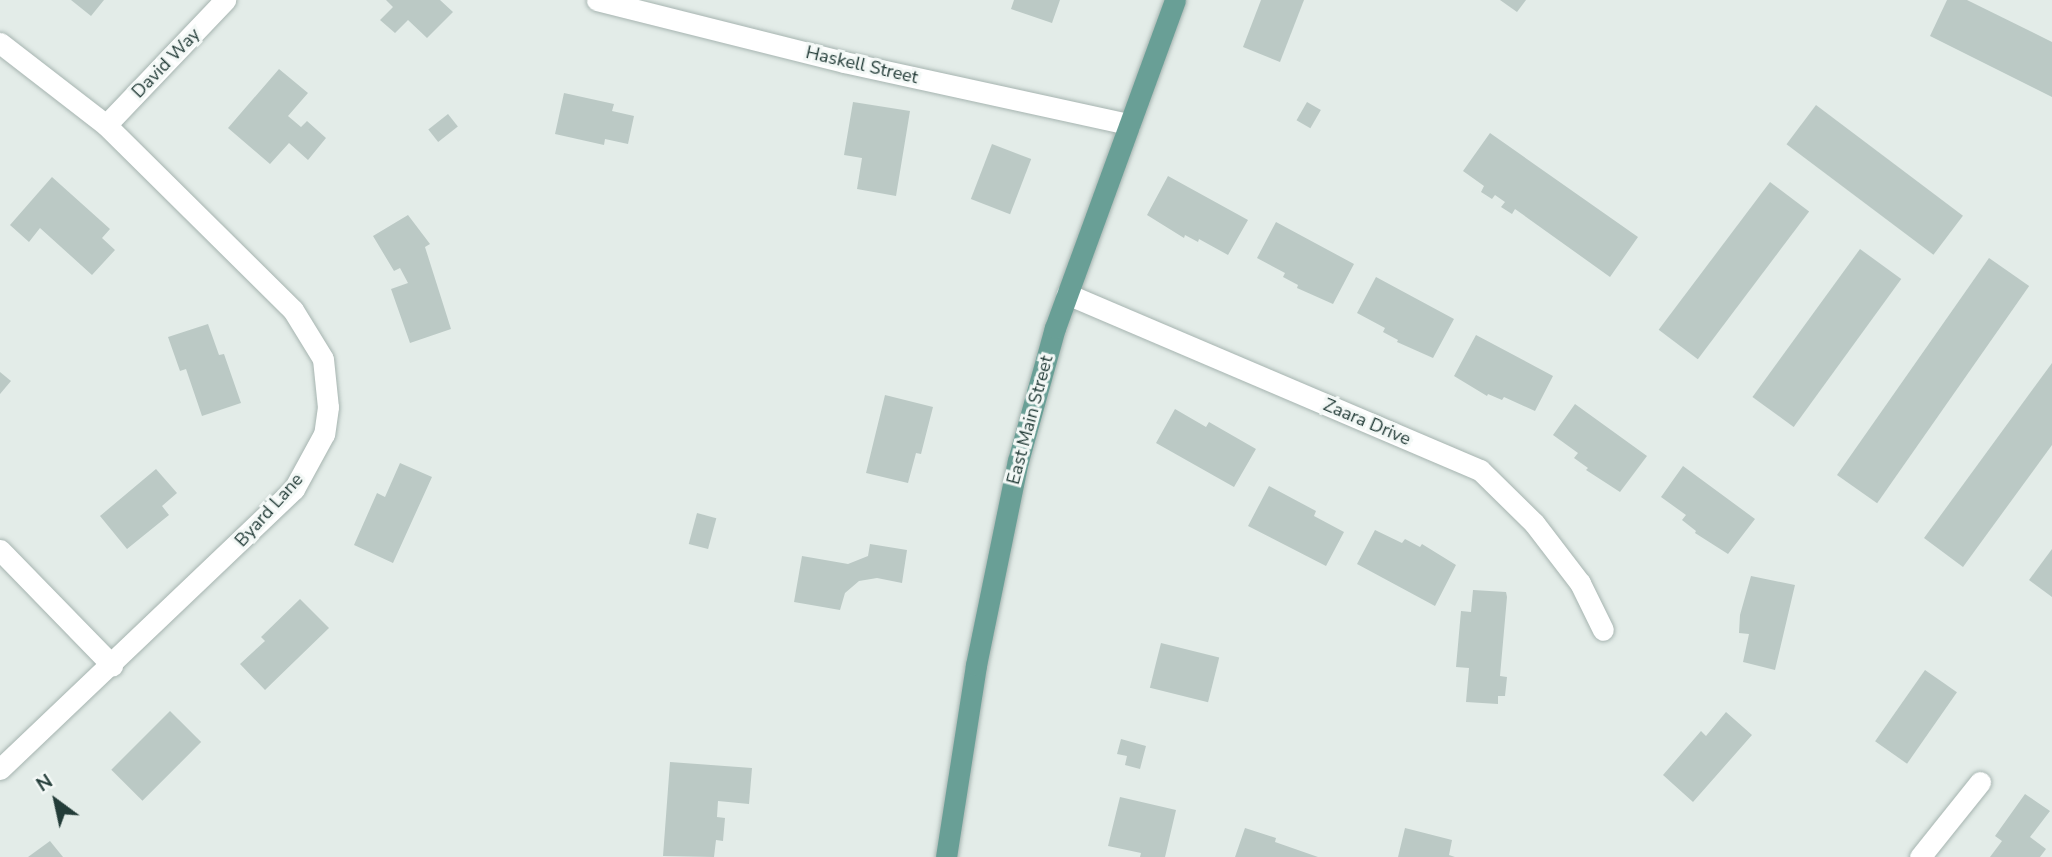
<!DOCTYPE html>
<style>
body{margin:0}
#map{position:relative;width:2052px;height:857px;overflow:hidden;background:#e3ece8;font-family:"Nunito Sans",sans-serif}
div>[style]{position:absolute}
.building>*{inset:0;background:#bbc9c5;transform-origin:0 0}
.roads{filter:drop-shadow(0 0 2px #a6b4b0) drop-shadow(0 0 2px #a6b4b0)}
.minor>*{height:21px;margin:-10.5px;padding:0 10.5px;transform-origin:10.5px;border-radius:10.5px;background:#fff}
.major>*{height:21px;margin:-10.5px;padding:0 10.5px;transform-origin:10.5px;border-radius:10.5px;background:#699f96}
span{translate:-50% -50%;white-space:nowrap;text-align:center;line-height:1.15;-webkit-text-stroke:6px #f3f8f6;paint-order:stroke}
.street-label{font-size:18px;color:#233c38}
.north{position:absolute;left:21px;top:766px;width:70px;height:70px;-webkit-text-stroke:5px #f3f8f6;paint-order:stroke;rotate:327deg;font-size:19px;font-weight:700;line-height:28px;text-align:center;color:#233c38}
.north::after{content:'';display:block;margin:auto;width:24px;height:32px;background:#233c38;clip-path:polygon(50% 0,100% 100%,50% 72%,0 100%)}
</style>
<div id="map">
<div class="building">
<i style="clip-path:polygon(71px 0,104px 0,91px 16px)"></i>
<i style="clip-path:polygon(386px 0,440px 0,453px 12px,427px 38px,408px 20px,395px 33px,380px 20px,393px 7px)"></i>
<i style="clip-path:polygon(1014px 0,1060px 0,1052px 23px,1011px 9px)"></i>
<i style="clip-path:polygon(1261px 0,1304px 0,1280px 62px,1243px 47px)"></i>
<i style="clip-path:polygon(1500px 0,1526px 0,1517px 12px)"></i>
<i style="clip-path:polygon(1947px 0,1967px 0,2052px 42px,2052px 97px,1930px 36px)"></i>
<i style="clip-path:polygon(279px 69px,308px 93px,288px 116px,301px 127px,307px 121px,326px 138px,308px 160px,289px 143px,270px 164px,228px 128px)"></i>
<i style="clip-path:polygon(564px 93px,614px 104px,612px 111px,634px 116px,628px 144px,605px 139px,604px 145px,555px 134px)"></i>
<i style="clip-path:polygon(853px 102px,910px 111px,896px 196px,857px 189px,862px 158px,844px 155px)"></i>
<i style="left:1307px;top:102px;width:16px;height:21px;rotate:30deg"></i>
<i style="left:1816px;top:105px;width:184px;height:49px;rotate:37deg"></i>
<i style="left:448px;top:114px;width:16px;height:25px;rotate:52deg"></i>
<i style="clip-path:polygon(1490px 133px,1638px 237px,1610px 277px,1515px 209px,1512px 214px,1501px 207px,1505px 202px,1495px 195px,1492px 199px,1481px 192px,1484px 186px,1463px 171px)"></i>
<i style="left:992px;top:144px;width:42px;height:59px;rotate:21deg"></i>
<i style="clip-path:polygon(1168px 176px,1248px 220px,1228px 255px,1199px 239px,1198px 242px,1185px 235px,1184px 238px,1147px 215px)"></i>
<i style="clip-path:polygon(52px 177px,110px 229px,102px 238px,115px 250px,92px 275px,40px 228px,29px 242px,10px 225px)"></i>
<i style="left:1770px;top:182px;width:49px;height:185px;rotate:37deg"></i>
<i style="clip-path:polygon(408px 215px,430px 244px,425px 247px,451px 329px,410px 343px,391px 289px,408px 283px,400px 268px,394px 271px,373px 236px)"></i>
<i style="clip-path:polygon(1276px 222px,1354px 264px,1333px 304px,1297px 288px,1298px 285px,1283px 277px,1285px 273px,1257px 258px)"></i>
<i style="left:1860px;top:249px;width:51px;height:183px;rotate:36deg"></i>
<i style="left:1989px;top:258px;width:49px;height:265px;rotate:35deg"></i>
<i style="clip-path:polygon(1376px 277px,1454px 319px,1433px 358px,1397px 342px,1398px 340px,1383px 332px,1385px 328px,1357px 313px)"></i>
<i style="clip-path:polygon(208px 324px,219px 355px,224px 354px,241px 403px,202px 416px,186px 369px,180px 371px,168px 337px)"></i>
<i style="clip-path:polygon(1476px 335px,1553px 376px,1535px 411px,1504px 397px,1502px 400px,1488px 394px,1487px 396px,1454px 376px)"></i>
<i style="clip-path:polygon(2052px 363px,2052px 445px,1963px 567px,1924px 538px)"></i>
<i style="clip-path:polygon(0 372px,11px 381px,0 394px)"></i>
<i style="clip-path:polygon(885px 395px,933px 407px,921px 454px,916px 453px,908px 483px,866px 473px)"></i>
<i style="clip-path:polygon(1575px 404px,1647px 456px,1620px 492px,1586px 470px,1588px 468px,1574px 458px,1578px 453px,1553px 435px)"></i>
<i style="clip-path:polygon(1175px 409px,1206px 427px,1209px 422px,1256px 449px,1234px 487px,1156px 443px)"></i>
<i style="clip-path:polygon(400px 463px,432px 477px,393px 563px,354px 545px,377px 493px,385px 497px)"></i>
<i style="clip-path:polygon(1683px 466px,1755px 519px,1728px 554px,1695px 533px,1696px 531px,1682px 520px,1686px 515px,1661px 497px)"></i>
<i style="clip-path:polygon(156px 469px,177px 493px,162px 506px,169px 515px,127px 549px,100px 516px)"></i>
<i style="clip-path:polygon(1269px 486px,1316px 511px,1314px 516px,1344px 532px,1326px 566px,1248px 526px)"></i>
<i style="left:697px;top:513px;width:20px;height:32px;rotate:15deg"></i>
<i style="clip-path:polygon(1375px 530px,1402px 543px,1405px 539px,1420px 547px,1422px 544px,1456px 565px,1435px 606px,1357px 564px)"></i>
<i style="clip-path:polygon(870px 544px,907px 550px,902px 583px,877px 578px,859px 581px,845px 593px,840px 610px,794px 602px,802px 556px,848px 564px,868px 556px)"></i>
<i style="clip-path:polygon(2052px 549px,2052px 597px,2029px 580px)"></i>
<i style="clip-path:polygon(1751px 576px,1795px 585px,1775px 670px,1743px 662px,1749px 634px,1739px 633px,1740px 615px)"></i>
<i style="clip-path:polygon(1473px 590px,1506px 592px,1507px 597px,1500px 676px,1507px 677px,1505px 696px,1498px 696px,1498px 704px,1466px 702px,1469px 668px,1456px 667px,1461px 611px,1471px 612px)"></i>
<i style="clip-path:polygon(300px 599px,329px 628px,265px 690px,240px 664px,265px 641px,261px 637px)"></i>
<i style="left:1161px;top:643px;width:60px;height:46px;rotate:14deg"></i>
<i style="left:1925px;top:670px;width:39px;height:87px;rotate:35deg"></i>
<i style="left:170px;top:711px;width:44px;height:83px;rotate:45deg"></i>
<i style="clip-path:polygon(1726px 712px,1752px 735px,1693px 802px,1663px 775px,1701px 731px,1706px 736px)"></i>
<i style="clip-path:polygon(1121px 739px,1146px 746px,1140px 769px,1125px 765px,1127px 756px,1117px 754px)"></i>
<i style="clip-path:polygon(670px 762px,752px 768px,749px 804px,718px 801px,717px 817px,725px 818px,723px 841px,716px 840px,714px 857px,663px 856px)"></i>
<i style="clip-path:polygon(2025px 794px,2050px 811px,2030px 837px,2046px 849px,2040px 857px,1990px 857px,2002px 841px,1995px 836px)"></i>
<i style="clip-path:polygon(1120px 797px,1176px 810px,1165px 857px,1140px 857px,1141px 853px,1108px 846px)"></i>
<i style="clip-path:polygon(1245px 828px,1276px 838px,1275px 842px,1318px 857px,1235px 857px)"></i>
<i style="clip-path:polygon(1405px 828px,1452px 840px,1449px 855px,1455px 857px,1398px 857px)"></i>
<i style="clip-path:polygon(50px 841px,63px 857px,28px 857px)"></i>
</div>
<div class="roads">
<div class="minor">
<i style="left:597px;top:0;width:255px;rotate:14.1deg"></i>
<i style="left:844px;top:62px;width:292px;rotate:12.3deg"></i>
<i style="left:0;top:43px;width:134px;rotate:37.7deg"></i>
<i style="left:106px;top:125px;width:263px;rotate:44.7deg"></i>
<i style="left:293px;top:310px;width:57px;rotate:58.5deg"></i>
<i style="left:323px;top:359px;width:48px;rotate:84.1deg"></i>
<i style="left:328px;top:407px;width:27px;rotate:98deg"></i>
<i style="left:324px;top:434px;width:63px;rotate:118.6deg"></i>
<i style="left:294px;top:489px;width:406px;rotate:136.4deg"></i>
<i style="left:106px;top:125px;width:173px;rotate:-46.4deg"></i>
<i style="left:1067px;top:294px;width:449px;rotate:23.1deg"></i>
<i style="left:1480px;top:470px;width:76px;rotate:44.5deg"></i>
<i style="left:1534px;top:523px;width:76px;rotate:52.5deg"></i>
<i style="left:1580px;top:583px;width:52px;rotate:63.9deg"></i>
<i style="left:0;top:550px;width:161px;rotate:45.8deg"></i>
<i style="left:1920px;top:857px;width:96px;rotate:-51.3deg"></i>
</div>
<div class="major">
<i style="left:946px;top:857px;width:194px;rotate:-81.1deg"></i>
<i style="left:976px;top:665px;width:208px;rotate:-78.4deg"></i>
<i style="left:1018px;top:461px;width:138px;rotate:-74.5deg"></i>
<i style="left:1055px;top:328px;width:349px;rotate:-69.9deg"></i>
</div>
</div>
<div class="street-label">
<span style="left:166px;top:63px;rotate:-46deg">David Way</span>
<span style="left:862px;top:65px;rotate:13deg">Haskell Street</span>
<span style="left:1030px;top:420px;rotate:-75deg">East Main Street</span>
<span style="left:1367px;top:422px;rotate:23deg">Zaara Drive</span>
<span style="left:269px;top:510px;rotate:-48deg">Byard Lane</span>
</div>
<div class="north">N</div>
</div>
